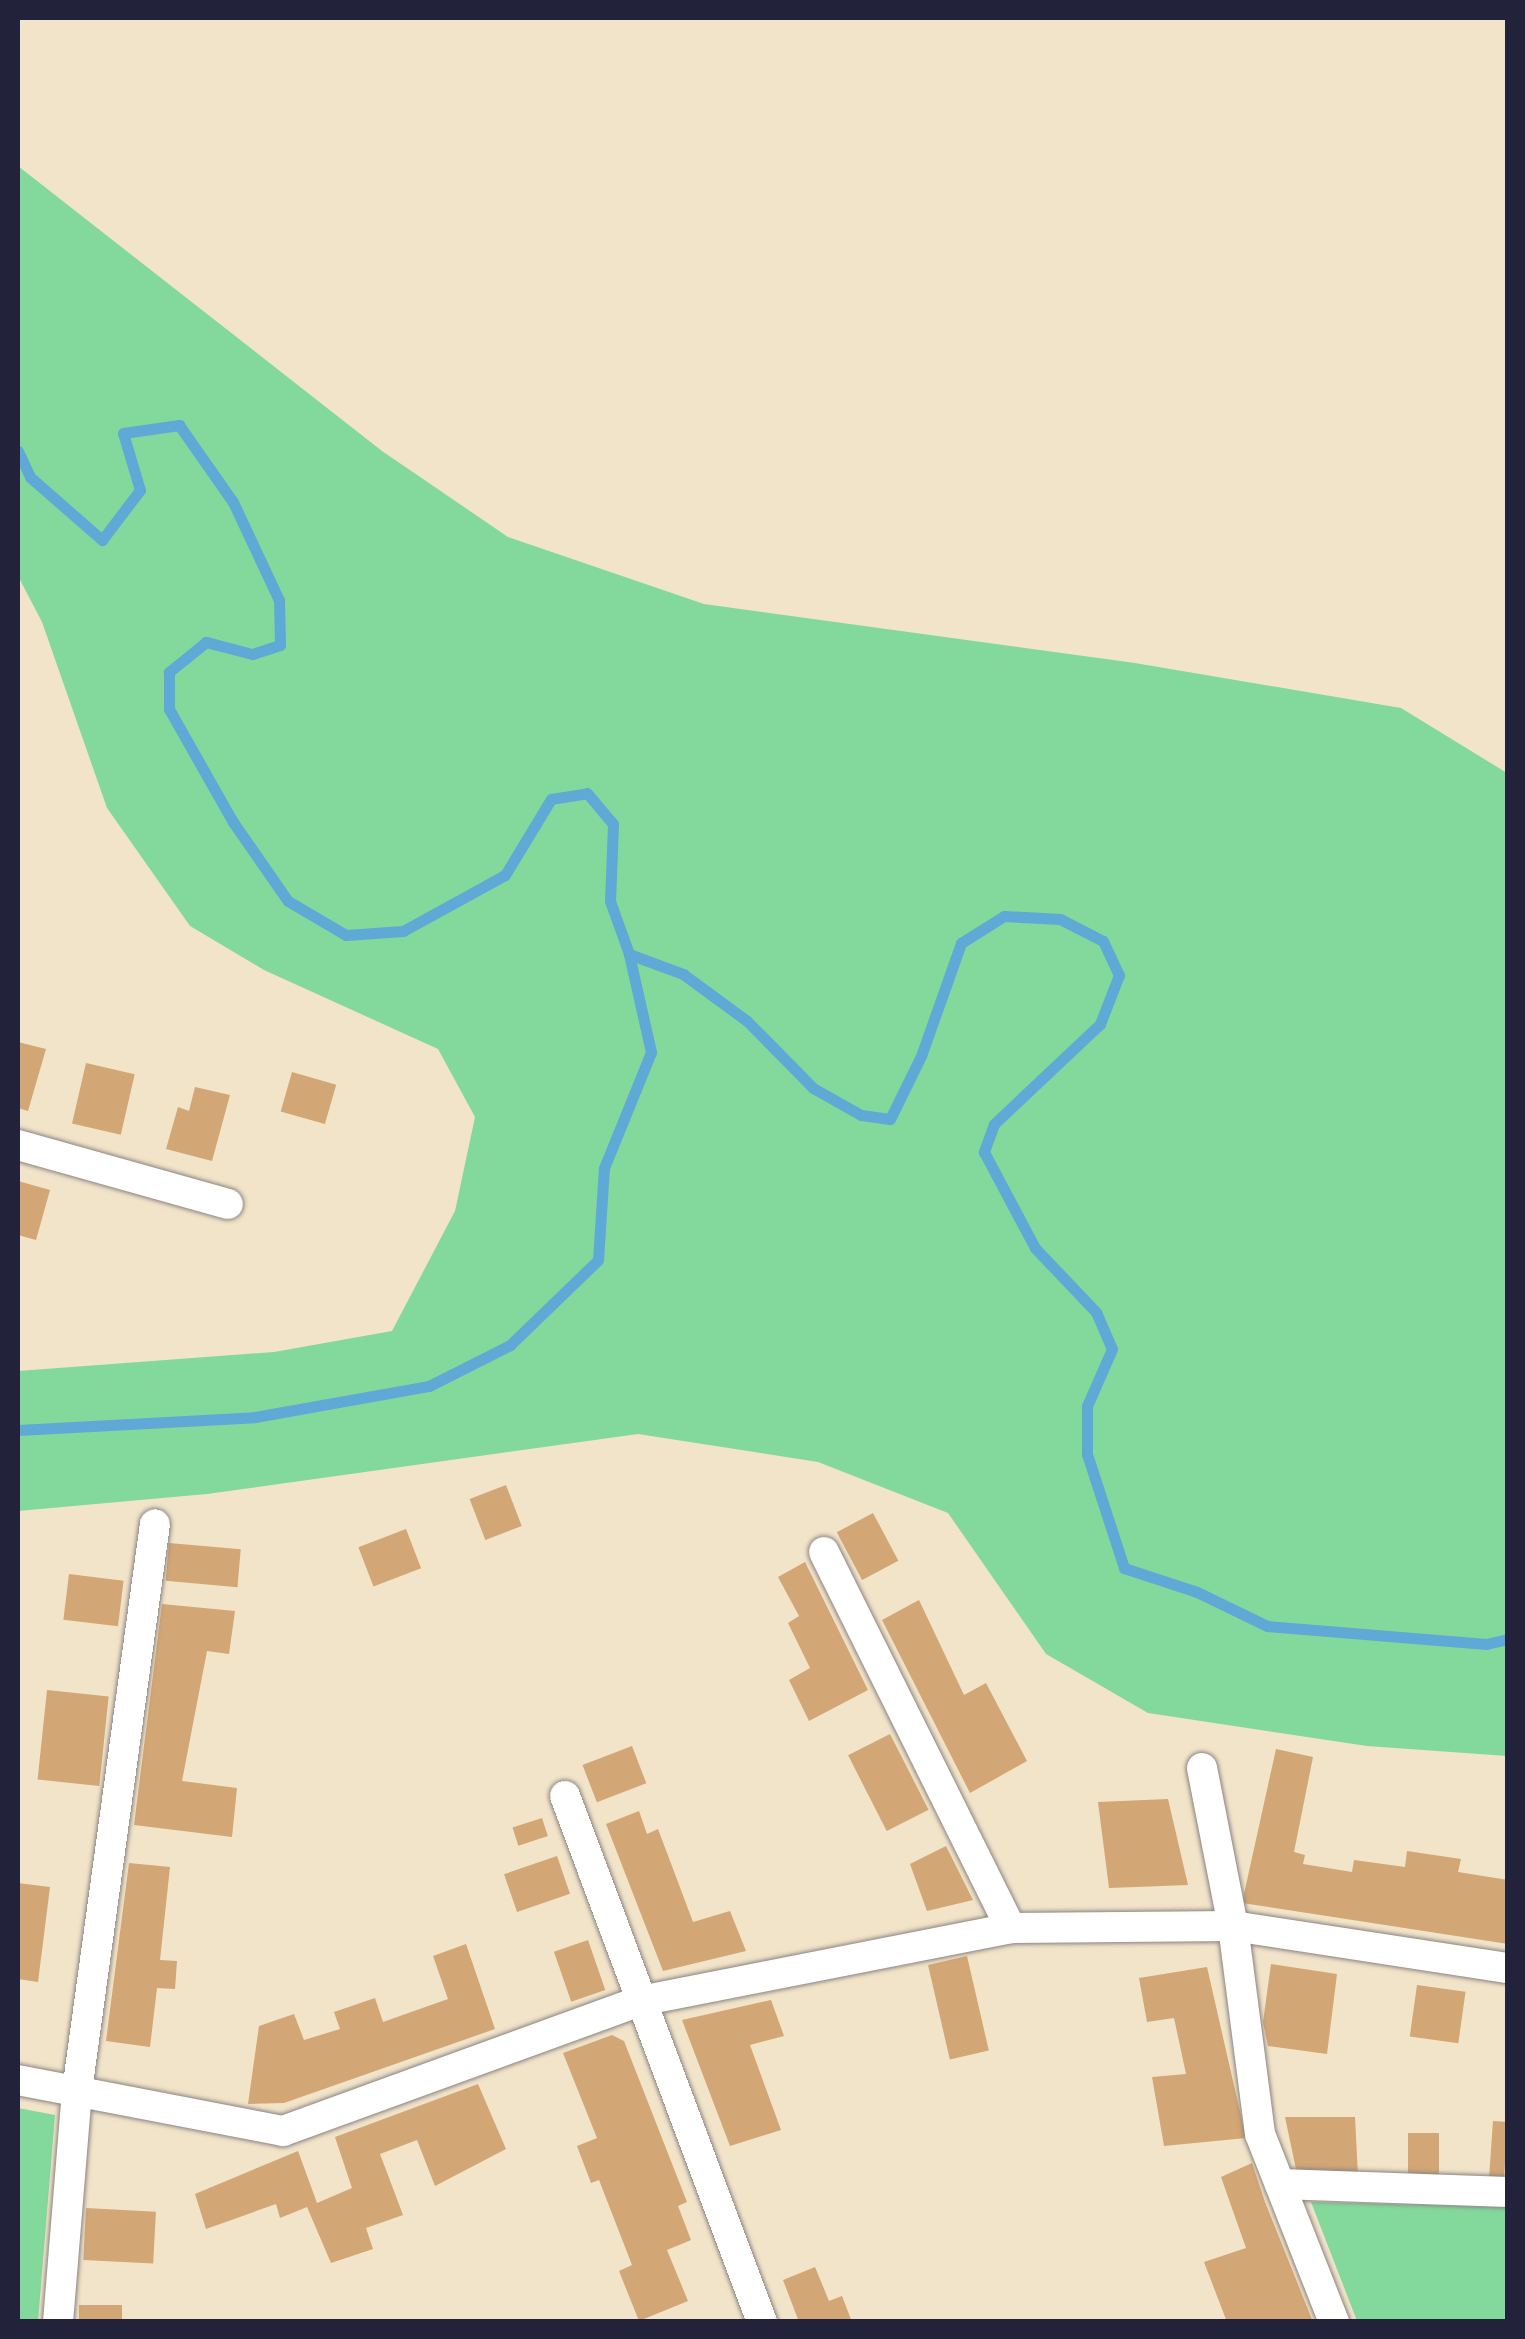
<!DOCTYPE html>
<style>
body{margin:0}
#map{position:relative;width:1525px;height:2339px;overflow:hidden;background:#f2e4c9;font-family:Dekko,sans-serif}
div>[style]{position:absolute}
.green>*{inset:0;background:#83d99c}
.stream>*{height:11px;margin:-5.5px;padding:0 5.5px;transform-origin:5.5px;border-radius:5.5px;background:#5ea9d6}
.building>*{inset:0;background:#d2a675;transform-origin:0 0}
.roads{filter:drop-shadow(0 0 2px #8a8382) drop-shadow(0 0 2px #8a8382)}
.minor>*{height:30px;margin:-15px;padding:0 15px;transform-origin:15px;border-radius:15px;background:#fff}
span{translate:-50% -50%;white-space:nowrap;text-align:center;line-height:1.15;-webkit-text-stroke:8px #fff;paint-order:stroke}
.frame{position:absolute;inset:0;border:20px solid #22223b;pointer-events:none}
</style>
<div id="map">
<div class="green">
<i style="clip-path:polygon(18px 166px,382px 451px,508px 537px,704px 604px,1135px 663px,1401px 708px,1507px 773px,1507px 1756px,1367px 1746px,1148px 1713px,1046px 1654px,948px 1513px,818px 1462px,638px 1434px,207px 1494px,18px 1511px,18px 1371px,274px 1352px,392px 1331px,455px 1211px,475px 1117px,438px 1049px,264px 970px,190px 926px,107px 808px,42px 622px,18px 576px)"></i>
<i style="clip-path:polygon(18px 2108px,55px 2115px,38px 2321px,18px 2321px)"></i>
<i style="clip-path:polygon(1311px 2202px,1507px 2207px,1507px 2321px,1357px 2321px)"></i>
</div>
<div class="stream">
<i style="left:18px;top:451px;width:29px;rotate:65deg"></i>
<i style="left:30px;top:477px;width:96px;rotate:41.2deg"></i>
<i style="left:102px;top:540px;width:63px;rotate:-52.8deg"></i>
<i style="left:140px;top:490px;width:59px;rotate:-106.6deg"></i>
<i style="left:123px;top:433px;width:57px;rotate:-8.1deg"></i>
<i style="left:179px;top:425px;width:94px;rotate:55deg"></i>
<i style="left:233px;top:502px;width:108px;rotate:64.9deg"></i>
<i style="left:279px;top:600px;width:45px;rotate:88.7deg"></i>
<i style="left:280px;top:645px;width:29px;rotate:162deg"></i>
<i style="left:252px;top:654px;width:48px;rotate:-165.4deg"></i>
<i style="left:206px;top:642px;width:48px;rotate:141deg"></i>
<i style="left:169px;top:672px;width:37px;rotate:90deg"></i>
<i style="left:169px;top:709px;width:130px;rotate:60.5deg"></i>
<i style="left:233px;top:822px;width:96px;rotate:55.2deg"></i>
<i style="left:288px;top:901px;width:67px;rotate:30.4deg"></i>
<i style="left:346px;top:935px;width:57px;rotate:-4deg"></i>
<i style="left:403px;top:931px;width:116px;rotate:-28.8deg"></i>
<i style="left:505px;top:875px;width:89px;rotate:-58.8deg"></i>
<i style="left:551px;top:799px;width:36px;rotate:-9deg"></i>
<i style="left:587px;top:793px;width:40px;rotate:50deg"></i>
<i style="left:613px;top:824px;width:77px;rotate:92.2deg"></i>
<i style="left:610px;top:901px;width:56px;rotate:70.3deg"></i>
<i style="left:629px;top:954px;width:58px;rotate:20.3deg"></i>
<i style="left:683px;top:974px;width:79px;rotate:36.3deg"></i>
<i style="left:747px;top:1021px;width:94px;rotate:45.4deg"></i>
<i style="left:813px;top:1088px;width:55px;rotate:29.4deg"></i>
<i style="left:861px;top:1115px;width:29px;rotate:8deg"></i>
<i style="left:890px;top:1119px;width:70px;rotate:-63.8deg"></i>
<i style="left:921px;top:1056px;width:120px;rotate:-70.5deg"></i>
<i style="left:961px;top:943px;width:51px;rotate:-32.1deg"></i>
<i style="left:1004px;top:916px;width:56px;rotate:3.1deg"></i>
<i style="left:1060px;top:919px;width:48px;rotate:27.1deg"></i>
<i style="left:1103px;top:941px;width:38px;rotate:65deg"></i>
<i style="left:1119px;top:975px;width:53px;rotate:111.2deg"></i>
<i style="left:1100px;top:1024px;width:146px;rotate:136.7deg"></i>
<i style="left:994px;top:1124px;width:30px;rotate:110deg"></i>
<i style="left:984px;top:1152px;width:109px;rotate:62deg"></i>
<i style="left:1035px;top:1248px;width:88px;rotate:46.4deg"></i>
<i style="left:1096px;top:1312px;width:40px;rotate:66.6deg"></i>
<i style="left:1112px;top:1349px;width:62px;rotate:113.7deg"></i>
<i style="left:1087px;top:1406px;width:48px;rotate:90deg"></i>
<i style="left:1087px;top:1454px;width:120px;rotate:72deg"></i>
<i style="left:1124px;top:1568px;width:77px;rotate:18.2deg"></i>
<i style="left:1197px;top:1592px;width:78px;rotate:25.9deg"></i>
<i style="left:1267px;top:1626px;width:220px;rotate:4.7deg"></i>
<i style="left:1486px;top:1644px;width:23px;rotate:-13deg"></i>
<i style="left:18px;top:1430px;width:237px;rotate:-3.1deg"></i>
<i style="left:255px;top:1417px;width:177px;rotate:-10.1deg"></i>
<i style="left:429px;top:1386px;width:91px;rotate:-26.8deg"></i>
<i style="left:510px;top:1345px;width:122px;rotate:-44deg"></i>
<i style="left:598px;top:1260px;width:92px;rotate:-86.3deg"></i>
<i style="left:604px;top:1168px;width:125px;rotate:-67.9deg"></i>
<i style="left:651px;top:1052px;width:100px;rotate:-102.7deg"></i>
</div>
<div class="building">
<i style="clip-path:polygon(18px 1042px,46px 1049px,28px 1111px,18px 1108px)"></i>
<i style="left:86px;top:1063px;width:50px;height:62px;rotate:13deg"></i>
<i style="left:292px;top:1072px;width:46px;height:41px;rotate:16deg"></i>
<i style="clip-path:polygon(195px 1087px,230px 1095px,212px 1161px,166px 1149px,178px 1107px,189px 1111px)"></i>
<i style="clip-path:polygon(18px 1181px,50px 1190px,36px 1240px,18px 1235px)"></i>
<i style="left:506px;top:1485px;width:44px;height:39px;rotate:69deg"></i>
<i style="left:873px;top:1513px;width:54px;height:41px;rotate:62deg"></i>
<i style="left:406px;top:1529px;width:42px;height:51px;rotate:69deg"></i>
<i style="left:169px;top:1543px;width:72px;height:38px;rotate:5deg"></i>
<i style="clip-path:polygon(805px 1562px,868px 1690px,809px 1721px,789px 1680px,810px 1668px,788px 1623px,799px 1616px,778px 1577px)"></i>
<i style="left:69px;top:1574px;width:55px;height:46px;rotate:7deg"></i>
<i style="clip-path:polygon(919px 1600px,964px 1695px,986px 1683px,1027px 1761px,970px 1793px,882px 1620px)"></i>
<i style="clip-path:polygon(162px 1604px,235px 1611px,229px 1654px,207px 1651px,182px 1781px,237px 1788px,232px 1837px,134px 1825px)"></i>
<i style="left:47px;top:1690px;width:62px;height:90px;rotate:6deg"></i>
<i style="left:890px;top:1734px;width:85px;height:47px;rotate:63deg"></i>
<i style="left:632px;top:1746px;width:40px;height:53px;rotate:69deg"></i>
<i style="clip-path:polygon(1276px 1749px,1313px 1757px,1294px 1852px,1305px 1855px,1303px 1864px,1352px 1872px,1354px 1860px,1405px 1867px,1407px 1851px,1461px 1859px,1458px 1872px,1508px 1880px,1508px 1944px,1242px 1903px)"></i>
<i style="clip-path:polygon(1168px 1799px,1188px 1885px,1109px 1888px,1098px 1802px)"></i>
<i style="clip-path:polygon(639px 1811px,647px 1834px,658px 1829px,693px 1922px,730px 1911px,746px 1951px,663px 1971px,606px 1824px)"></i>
<i style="left:542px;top:1818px;width:19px;height:31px;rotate:72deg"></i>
<i style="clip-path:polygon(946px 1846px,973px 1900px,927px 1911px,910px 1864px)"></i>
<i style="left:557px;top:1856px;width:40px;height:56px;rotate:71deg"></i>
<i style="clip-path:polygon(129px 1863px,170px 1867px,160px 1960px,177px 1961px,175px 1989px,157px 1988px,150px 2047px,106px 2041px)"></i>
<i style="clip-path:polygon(18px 1883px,50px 1887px,38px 1982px,18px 1979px)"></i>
<i style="left:588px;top:1940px;width:53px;height:36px;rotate:71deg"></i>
<i style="clip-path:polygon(466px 1944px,495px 2029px,284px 2103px,248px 2104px,259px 2026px,294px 2014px,304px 2040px,340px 2029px,334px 2012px,375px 1998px,383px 2022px,448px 1999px,433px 1956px)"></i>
<i style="left:967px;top:1956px;width:97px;height:40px;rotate:77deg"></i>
<i style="clip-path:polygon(1271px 1964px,1337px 1974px,1327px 2054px,1268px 2046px,1263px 2022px)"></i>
<i style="clip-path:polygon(1207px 1967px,1246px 2138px,1164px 2146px,1152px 2077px,1186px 2074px,1174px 2018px,1147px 2022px,1139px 1978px)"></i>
<i style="left:1417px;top:1985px;width:49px;height:52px;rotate:8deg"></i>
<i style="clip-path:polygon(771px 2000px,784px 2036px,750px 2045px,781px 2130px,730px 2146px,682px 2020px)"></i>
<i style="clip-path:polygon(612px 2035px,624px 2041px,687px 2202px,678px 2206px,691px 2240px,667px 2250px,688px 2301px,639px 2321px,619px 2271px,632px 2265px,599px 2180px,591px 2183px,577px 2146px,597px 2138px,563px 2053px)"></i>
<i style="clip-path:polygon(478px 2084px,506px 2149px,435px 2186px,417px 2140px,380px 2154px,403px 2215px,366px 2228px,373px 2249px,331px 2263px,307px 2207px,280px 2218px,276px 2204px,206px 2229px,195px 2194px,298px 2151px,317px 2203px,352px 2188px,335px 2137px)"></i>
<i style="clip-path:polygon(1285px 2117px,1355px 2117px,1358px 2176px,1297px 2174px)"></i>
<i style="left:1493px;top:2121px;width:15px;height:58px;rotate:4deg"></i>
<i style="left:1408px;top:2133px;width:31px;height:44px"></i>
<i style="clip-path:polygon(1252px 2163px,1265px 2202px,1313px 2322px,1227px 2322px,1217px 2296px,1204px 2262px,1246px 2248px,1221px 2177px)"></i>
<i style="left:86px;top:2208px;width:70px;height:52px;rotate:3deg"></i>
<i style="clip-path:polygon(815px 2267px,829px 2301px,842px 2296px,852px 2322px,799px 2322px,783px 2280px)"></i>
<i style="left:79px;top:2305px;width:43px;height:17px"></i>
</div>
<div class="roads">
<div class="minor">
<i style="left:18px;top:1145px;width:218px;rotate:15.7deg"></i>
<i style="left:824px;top:1552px;width:420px;rotate:63.6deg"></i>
<i style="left:1202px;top:1768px;width:161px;rotate:78.9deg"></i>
<i style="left:1233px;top:1926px;width:210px;rotate:82.6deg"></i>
<i style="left:1260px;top:2134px;width:202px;rotate:68.5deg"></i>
<i style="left:565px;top:1796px;width:562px;rotate:69.47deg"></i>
<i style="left:18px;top:2080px;width:270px;rotate:10.9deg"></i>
<i style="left:283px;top:2131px;width:380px;rotate:-20deg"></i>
<i style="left:640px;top:2001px;width:378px;rotate:-11.1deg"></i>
<i style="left:1011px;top:1928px;width:222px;rotate:-0.5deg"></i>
<i style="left:1233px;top:1926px;width:278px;rotate:8.7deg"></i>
<i style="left:1280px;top:2184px;width:228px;rotate:2deg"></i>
<i style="left:58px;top:2322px;width:232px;rotate:-85.3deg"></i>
<i style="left:77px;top:2091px;width:572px;rotate:-82.17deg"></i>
</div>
</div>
<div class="frame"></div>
</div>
